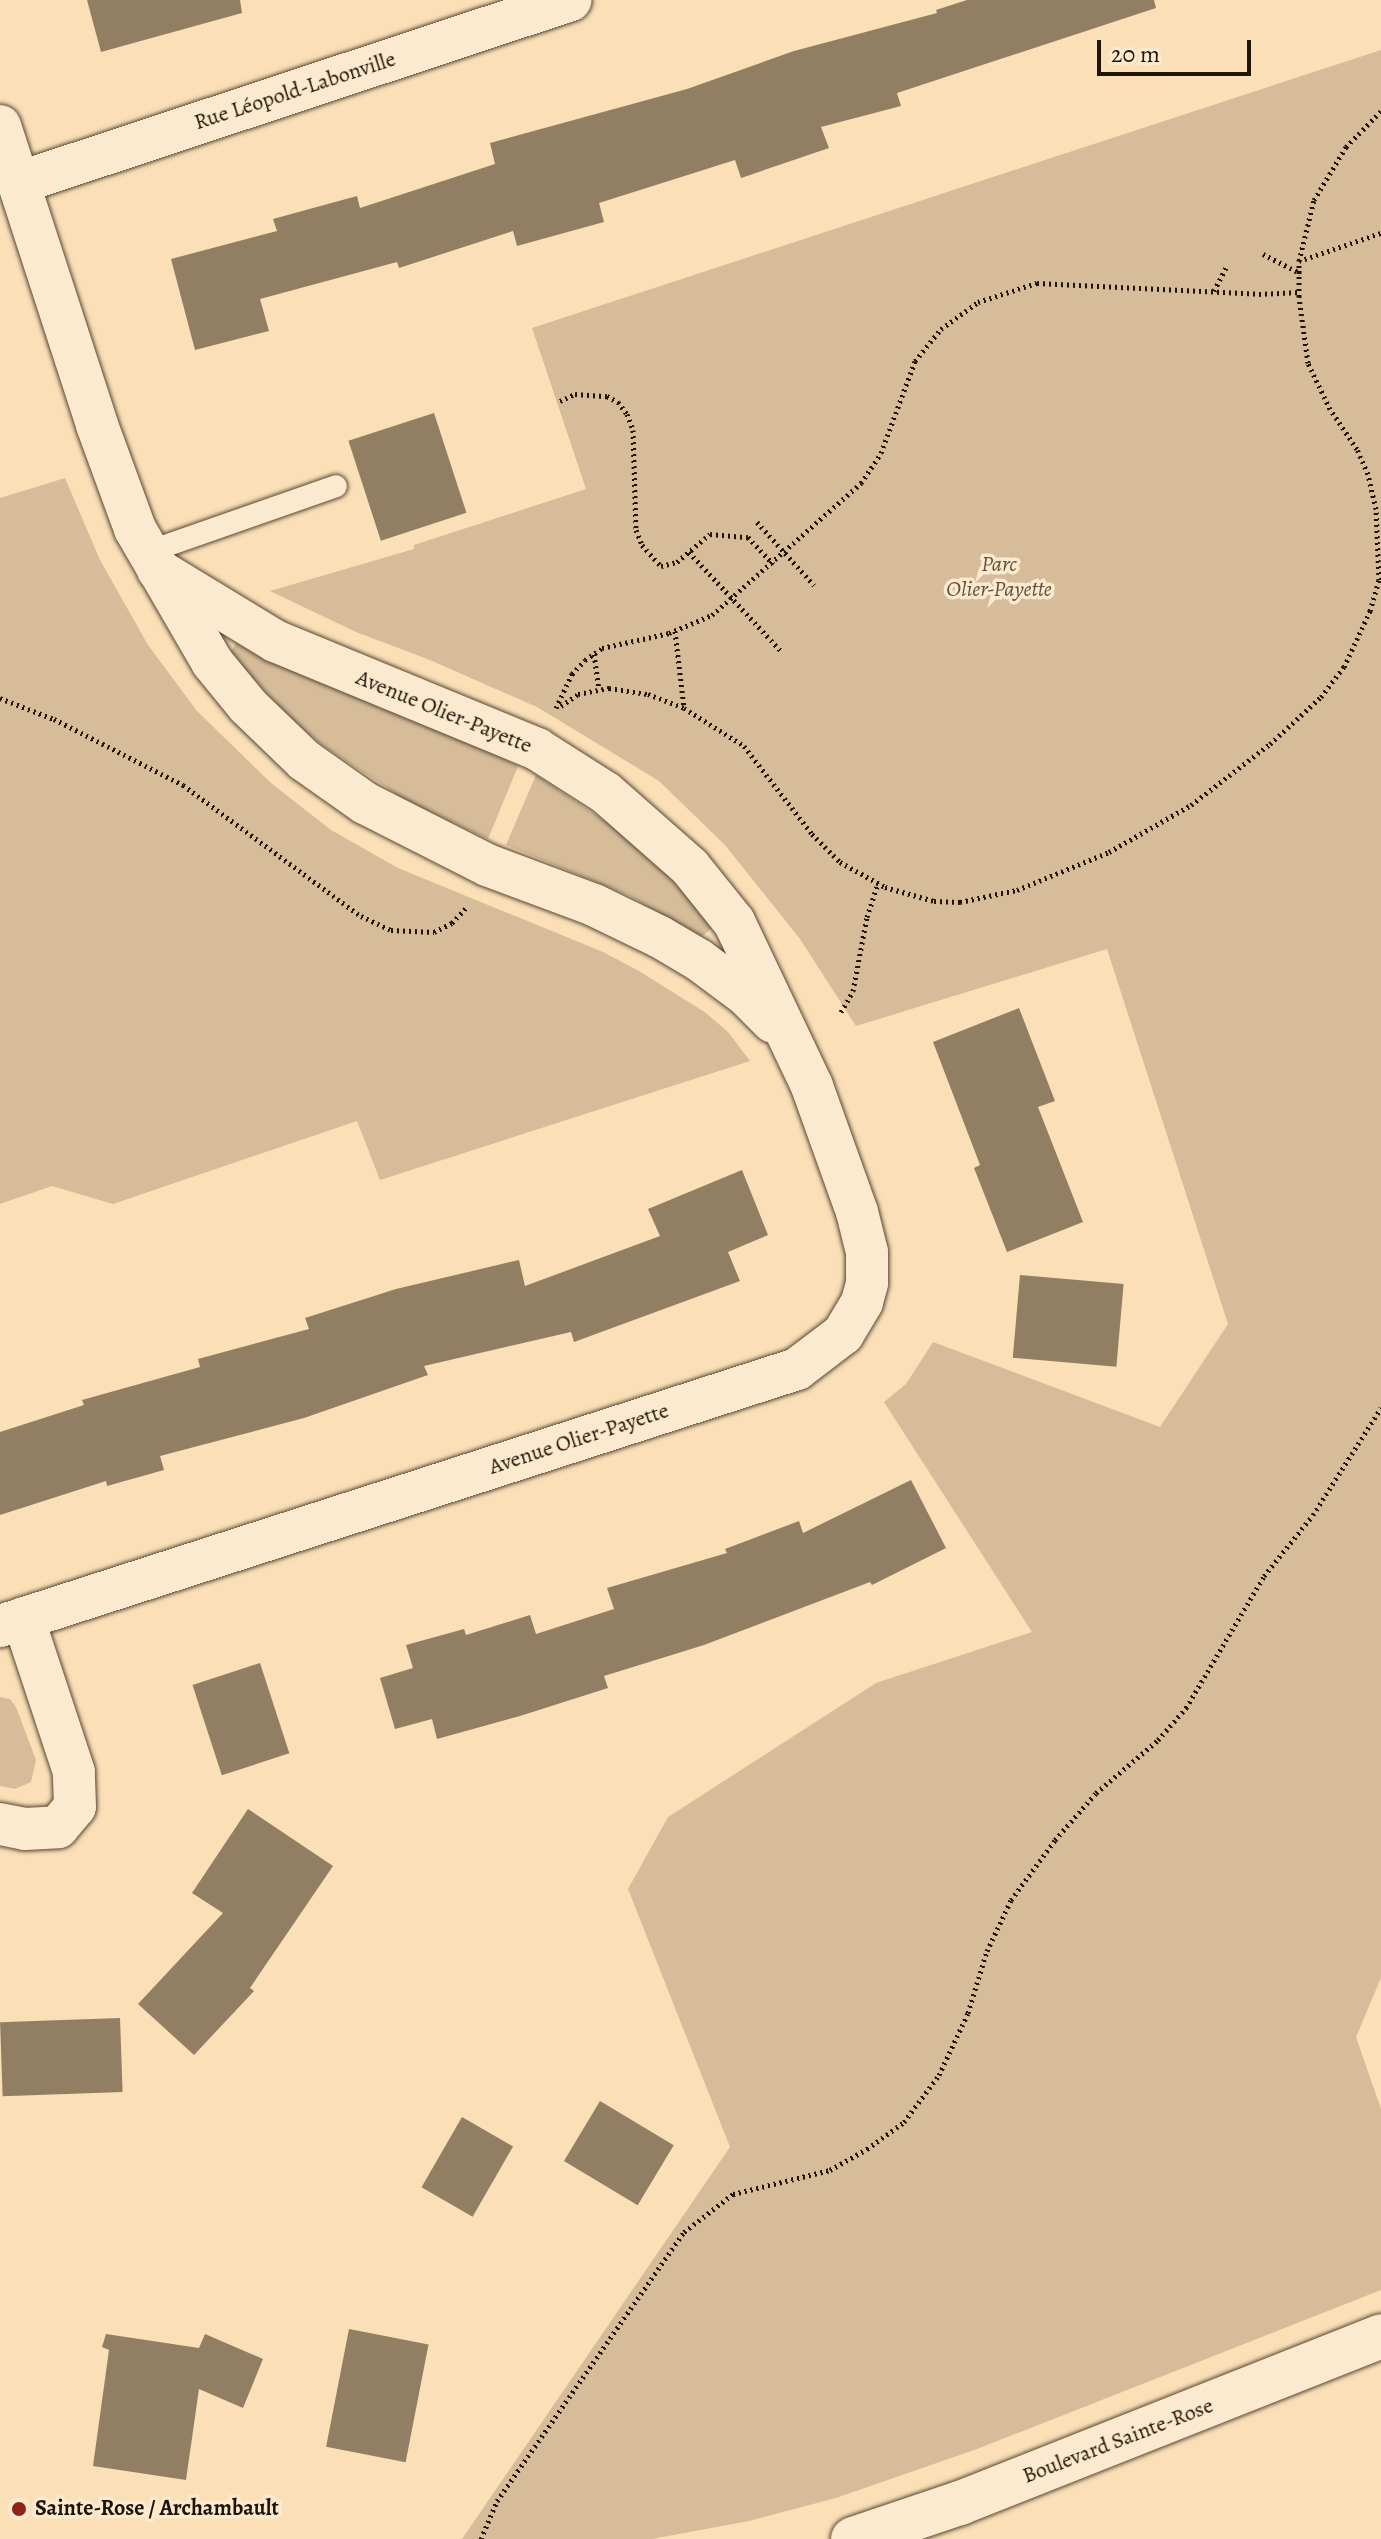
<!DOCTYPE html>
<meta charset="utf-8">
<style>
body{margin:0}
#map{position:relative;width:1381px;height:2539px;overflow:hidden;background:#fbdfb7;font-family:Alegreya,serif}
div>[style]{position:absolute}
.green>*{inset:0;background:#d6bc99}
.building>*{inset:0;background:#927e63;transform-origin:0 0}
.path>*{height:5px;margin-top:-2.5px;transform-origin:0;background:repeating-linear-gradient(90deg,#201407 0 2px,transparent 0 6px)}
.roads{filter:drop-shadow(0 0 2px #574733) drop-shadow(0 0 2px #574733)}
.lane>*{height:22px;margin:-11px;padding:0 11px;transform-origin:11px;border-radius:11px;background:#fcead0}
.street>*{height:42px;margin:-21px;padding:0 21px;transform-origin:21px;border-radius:21px;background:#fcead0}
.secondary>*{height:44px;margin:-22px;padding:0 22px;transform-origin:22px;border-radius:22px;background:#fcead0}
.dots>*{width:22px;height:22px;translate:-50% -50%;box-sizing:border-box;border:4px solid #fcead0;border-radius:50%}
span{translate:-50% -50%;white-space:nowrap;text-align:center;line-height:1.15;-webkit-text-stroke:7px #fcead0;paint-order:stroke}
.street-label{font-size:22px;color:#201407}
.park-label{font-size:22px;color:#604f3a;font-style:italic}
.poi-label{font-size:22px;color:#201407;font-weight:700}
.left{translate:0 -50%;text-align:left}
.scale{position:absolute;left:1097px;top:40px;width:154px;height:36px;box-sizing:border-box;border:4px solid #201407;border-top:0;padding-left:10px;font-size:24px;line-height:28px;white-space:nowrap;color:#201407;-webkit-text-stroke:6px #fcead0;paint-order:stroke}
</style>
<div id="map">
<div class="green">
<i style="clip-path:polygon(1381px 50px,1381px 1978px,1356px 2037px,1381px 2109px,1381px 2290px,977px 2449px,836px 2498px,749px 2521px,652px 2539px,462px 2539px,730px 2147px,628px 1889px,668px 1817px,876px 1683px,1032px 1632px,884px 1402px,906px 1384px,933px 1342px,1160px 1427px,1228px 1324px,1107px 949px,856px 1026px,800px 939px,725px 845px,659px 781px,537px 707px,430px 660px,356px 632px,270px 591px,414px 549px,414px 545px,586px 489px,532px 328px)"></i>
<i style="clip-path:polygon(65px 478px,100px 560px,148px 645px,197px 711px,271px 783px,331px 830px,398px 868px,603px 952px,639px 971px,706px 1013px,728px 1032px,750px 1061px,380px 1180px,357px 1121px,113px 1204px,52px 1186px,0 1204px,0 498px)"></i>
<i style="clip-path:polygon(237px 642px,290px 670px,478px 746px,518px 766px,488px 839px,404px 799px,322px 745px,284px 712px,230px 653px)"></i>
<i style="clip-path:polygon(536px 775px,617px 829px,672px 878px,712px 928px,701px 937px,628px 895px,506px 845px)"></i>
<i style="clip-path:polygon(0 1697px,10px 1699px,16px 1707px,36px 1760px,31px 1782px,15px 1789px,0 1786px)"></i>
</div>
<div class="building">
<i style="clip-path:polygon(87px 0,240px 0,242px 13px,101px 52px)"></i>
<i style="clip-path:polygon(967px 0,1154px 0,1156px 8px,897px 93px,901px 106px,821px 127px,829px 148px,741px 178px,735px 160px,599px 203px,604px 222px,517px 246px,513px 231px,399px 268px,397px 262px,260px 299px,269px 331px,195px 350px,171px 259px,277px 231px,273px 219px,357px 196px,360px 208px,495px 164px,490px 143px,687px 89px,794px 51px,937px 13px,936px 10px)"></i>
<i style="left:434px;top:413px;width:105px;height:90px;rotate:72deg"></i>
<i style="clip-path:polygon(1019px 1008px,1055px 1101px,1038px 1107px,1083px 1222px,1007px 1252px,974px 1168px,980px 1165px,933px 1042px)"></i>
<i style="clip-path:polygon(742px 1170px,768px 1235px,728px 1252px,740px 1281px,574px 1342px,571px 1332px,424px 1366px,428px 1375px,304px 1418px,160px 1456px,164px 1470px,107px 1486px,106px 1481px,0 1515px,0 1432px,84px 1405px,82px 1400px,200px 1367px,198px 1359px,309px 1329px,305px 1318px,396px 1289px,519px 1260px,525px 1286px,660px 1236px,648px 1209px)"></i>
<i style="left:1020px;top:1275px;width:104px;height:83px;rotate:5deg"></i>
<i style="clip-path:polygon(911px 1480px,946px 1548px,872px 1585px,870px 1582px,704px 1645px,604px 1676px,608px 1688px,520px 1716px,437px 1739px,432px 1719px,395px 1729px,380px 1678px,413px 1668px,406px 1645px,464px 1629px,466px 1635px,530px 1615px,536px 1634px,614px 1609px,607px 1588px,727px 1553px,725px 1549px,799px 1521px,803px 1533px)"></i>
<i style="left:260px;top:1663px;width:95px;height:71px;rotate:72deg"></i>
<i style="clip-path:polygon(248px 1809px,333px 1866px,250px 1988px,254px 1991px,194px 2055px,138px 2004px,223px 1913px,192px 1893px)"></i>
<i style="left:120px;top:2018px;width:74px;height:120px;rotate:88deg"></i>
<i style="left:600px;top:2101px;width:86px;height:70px;rotate:31deg"></i>
<i style="left:462px;top:2117px;width:59px;height:81px;rotate:30deg"></i>
<i style="left:349px;top:2329px;width:81px;height:120px;rotate:11deg"></i>
<i style="clip-path:polygon(106px 2334px,199px 2348px,205px 2334px,263px 2359px,243px 2408px,199px 2389px,186px 2480px,93px 2466px,109px 2350px,102px 2347px)"></i>
</div>
<div class="path">
<i style="left:1263px;top:254px;width:42px;rotate:27.2deg"></i>
<i style="left:1299px;top:261px;width:87px;rotate:-18.9deg"></i>
<i style="left:1214px;top:291px;width:28px;rotate:-63deg"></i>
<i style="left:560px;top:401px;width:17px;rotate:-25deg"></i>
<i style="left:575px;top:394px;width:32px;rotate:4deg"></i>
<i style="left:607px;top:396px;width:13px;rotate:29deg"></i>
<i style="left:618px;top:402px;width:15px;rotate:53deg"></i>
<i style="left:627px;top:414px;width:17px;rotate:69deg"></i>
<i style="left:633px;top:430px;width:100px;rotate:88.3deg"></i>
<i style="left:636px;top:530px;width:16px;rotate:68deg"></i>
<i style="left:642px;top:545px;width:28px;rotate:48deg"></i>
<i style="left:661px;top:566px;width:16px;rotate:-14deg"></i>
<i style="left:677px;top:562px;width:43px;rotate:-40.3deg"></i>
<i style="left:710px;top:534px;width:38px;rotate:5deg"></i>
<i style="left:748px;top:537px;width:37px;rotate:47deg"></i>
<i style="left:757px;top:522px;width:85px;rotate:47.9deg"></i>
<i style="left:689px;top:552px;width:134px;rotate:47.1deg"></i>
<i style="left:675px;top:631px;width:78px;rotate:83.3deg"></i>
<i style="left:594px;top:654px;width:35px;rotate:82deg"></i>
<i style="left:0;top:698px;width:58px;rotate:21.3deg"></i>
<i style="left:54px;top:719px;width:145px;rotate:27.1deg"></i>
<i style="left:183px;top:785px;width:221px;rotate:36.4deg"></i>
<i style="left:361px;top:916px;width:33px;rotate:25deg"></i>
<i style="left:391px;top:930px;width:43px;rotate:2.7deg"></i>
<i style="left:434px;top:932px;width:20px;rotate:-27deg"></i>
<i style="left:452px;top:923px;width:22px;rotate:-47deg"></i>
<i style="left:561px;top:706px;width:21px;rotate:-35deg"></i>
<i style="left:578px;top:694px;width:32px;rotate:-11deg"></i>
<i style="left:609px;top:688px;width:39px;rotate:9deg"></i>
<i style="left:648px;top:694px;width:39px;rotate:21deg"></i>
<i style="left:684px;top:708px;width:71px;rotate:32.3deg"></i>
<i style="left:744px;top:746px;width:111px;rotate:52.3deg"></i>
<i style="left:812px;top:834px;width:40px;rotate:45deg"></i>
<i style="left:840px;top:862px;width:51px;rotate:29.1deg"></i>
<i style="left:885px;top:887px;width:51px;rotate:15.9deg"></i>
<i style="left:934px;top:901px;width:26px;rotate:2deg"></i>
<i style="left:960px;top:902px;width:58px;rotate:-11.9deg"></i>
<i style="left:1017px;top:890px;width:100px;rotate:-22.4deg"></i>
<i style="left:1109px;top:852px;width:95px;rotate:-29.8deg"></i>
<i style="left:1191px;top:805px;width:100px;rotate:-37.7deg"></i>
<i style="left:1270px;top:744px;width:69px;rotate:-42.7deg"></i>
<i style="left:1321px;top:697px;width:38px;rotate:-53deg"></i>
<i style="left:1344px;top:667px;width:62px;rotate:-65.1deg"></i>
<i style="left:1370px;top:611px;width:32px;rotate:-74deg"></i>
<i style="left:1379px;top:580px;width:71px;rotate:-92.4deg"></i>
<i style="left:1376px;top:509px;width:36px;rotate:-103deg"></i>
<i style="left:1368px;top:474px;width:27px;rotate:-114deg"></i>
<i style="left:1357px;top:449px;width:48px;rotate:-124deg"></i>
<i style="left:1330px;top:409px;width:51px;rotate:-115.6deg"></i>
<i style="left:1308px;top:363px;width:67px;rotate:-97.8deg"></i>
<i style="left:1299px;top:297px;width:36px;rotate:-90deg"></i>
<i style="left:1299px;top:261px;width:63px;rotate:-76.2deg"></i>
<i style="left:1314px;top:200px;width:62px;rotate:-58.9deg"></i>
<i style="left:1346px;top:147px;width:50px;rotate:-45.8deg"></i>
<i style="left:556px;top:708px;width:38px;rotate:-65deg"></i>
<i style="left:572px;top:674px;width:19px;rotate:-47deg"></i>
<i style="left:585px;top:660px;width:21px;rotate:-35deg"></i>
<i style="left:602px;top:648px;width:69px;rotate:-12.6deg"></i>
<i style="left:669px;top:633px;width:47px;rotate:-22.7deg"></i>
<i style="left:712px;top:615px;width:199px;rotate:-41.5deg"></i>
<i style="left:861px;top:483px;width:36px;rotate:-56deg"></i>
<i style="left:881px;top:453px;width:98px;rotate:-69.7deg"></i>
<i style="left:915px;top:361px;width:41px;rotate:-50.9deg"></i>
<i style="left:941px;top:329px;width:46px;rotate:-36.1deg"></i>
<i style="left:978px;top:302px;width:62px;rotate:-17.9deg"></i>
<i style="left:1037px;top:283px;width:222px;rotate:2.8deg"></i>
<i style="left:1259px;top:294px;width:40px;rotate:-2.9deg"></i>
<i style="left:841px;top:1012px;width:24px;rotate:-60deg"></i>
<i style="left:853px;top:991px;width:75px;rotate:-79.3deg"></i>
<i style="left:867px;top:917px;width:36px;rotate:-72deg"></i>
<i style="left:481px;top:2539px;width:41px;rotate:-67.2deg"></i>
<i style="left:497px;top:2501px;width:328px;rotate:-55.2deg"></i>
<i style="left:684px;top:2232px;width:62px;rotate:-37.8deg"></i>
<i style="left:733px;top:2194px;width:100px;rotate:-13.9deg"></i>
<i style="left:830px;top:2170px;width:43px;rotate:-29.6deg"></i>
<i style="left:867px;top:2149px;width:46px;rotate:-36.1deg"></i>
<i style="left:904px;top:2122px;width:59px;rotate:-53.3deg"></i>
<i style="left:939px;top:2075px;width:68px;rotate:-64.9deg"></i>
<i style="left:968px;top:2013px;width:65px;rotate:-73deg"></i>
<i style="left:987px;top:1951px;width:56px;rotate:-64.8deg"></i>
<i style="left:1011px;top:1900px;width:74px;rotate:-53.7deg"></i>
<i style="left:1055px;top:1840px;width:62px;rotate:-48.9deg"></i>
<i style="left:1096px;top:1793px;width:82px;rotate:-40.5deg"></i>
<i style="left:1158px;top:1740px;width:43px;rotate:-48.8deg"></i>
<i style="left:1186px;top:1708px;width:153px;rotate:-59.4deg"></i>
<i style="left:1264px;top:1576px;width:78px;rotate:-51.2deg"></i>
<i style="left:1313px;top:1515px;width:127px;rotate:-57.6deg"></i>
</div>
<div class="roads">
<div class="lane">
<i style="left:148px;top:552px;width:199px;rotate:-19.3deg"></i>
</div>
<div class="street">
<i style="left:0;top:126px;width:314px;rotate:72deg"></i>
<i style="left:97px;top:425px;width:111px;rotate:69.9deg"></i>
<i style="left:135px;top:529px;width:154px;rotate:59.9deg"></i>
<i style="left:212px;top:662px;width:57px;rotate:50.7deg"></i>
<i style="left:248px;top:706px;width:78px;rotate:44deg"></i>
<i style="left:304px;top:760px;width:75px;rotate:35.2deg"></i>
<i style="left:365px;top:803px;width:137px;rotate:26.9deg"></i>
<i style="left:487px;top:865px;width:114px;rotate:20.5deg"></i>
<i style="left:594px;top:905px;width:73px;rotate:25.9deg"></i>
<i style="left:660px;top:937px;width:45px;rotate:30.5deg"></i>
<i style="left:699px;top:960px;width:59px;rotate:36.7deg"></i>
<i style="left:746px;top:995px;width:38px;rotate:45deg"></i>
<i style="left:18px;top:183px;width:582px;rotate:-18.31deg"></i>
<i style="left:0;top:1626px;width:837px;rotate:-17.87deg"></i>
<i style="left:797px;top:1369px;width:58px;rotate:-37.3deg"></i>
<i style="left:843px;top:1334px;width:37px;rotate:-59deg"></i>
<i style="left:862px;top:1302px;width:20px;rotate:-75deg"></i>
<i style="left:867px;top:1283px;width:31px;rotate:-90deg"></i>
<i style="left:867px;top:1252px;width:41px;rotate:-104deg"></i>
<i style="left:857px;top:1212px;width:134px;rotate:-109.7deg"></i>
<i style="left:812px;top:1086px;width:182px;rotate:-115.4deg"></i>
<i style="left:734px;top:922px;width:70px;rotate:-128.7deg"></i>
<i style="left:690px;top:867px;width:112px;rotate:-138.6deg"></i>
<i style="left:606px;top:793px;width:82px;rotate:-147.5deg"></i>
<i style="left:537px;top:749px;width:283px;rotate:-157.6deg"></i>
<i style="left:275px;top:641px;width:137px;rotate:-148.7deg"></i>
<i style="left:0;top:1824px;width:25px;rotate:11deg"></i>
<i style="left:25px;top:1829px;width:33px;rotate:-3deg"></i>
<i style="left:58px;top:1827px;width:26px;rotate:-50deg"></i>
<i style="left:75px;top:1807px;width:35px;rotate:-92deg"></i>
<i style="left:74px;top:1772px;width:162px;rotate:-108.3deg"></i>
</div>
<div class="secondary">
<i style="left:853px;top:2539px;width:113px;rotate:-18.6deg"></i>
<i style="left:960px;top:2503px;width:453px;rotate:-21.6deg"></i>
</div>
</div>
<div class="dots">
<i style="left:19px;top:2509px;background:#8f2418"></i>
</div>
<div class="street-label">
<span style="left:295px;top:91px;rotate:-18deg">Rue Léopold-Labonville</span>
<span style="left:444px;top:712px;rotate:22deg">Avenue Olier-Payette</span>
<span style="left:579px;top:1439px;rotate:-18deg">Avenue Olier-Payette</span>
<span style="left:1118px;top:2441px;rotate:-21deg">Boulevard Sainte-Rose</span>
</div>
<div class="park-label">
<span style="left:999px;top:577px">Parc<br>Olier-Payette</span>
</div>
<div class="poi-label">
<span class="left" style="left:35px;top:2509px">Sainte-Rose / Archambault</span>
</div>
<div class="scale">20 m</div>
</div>
